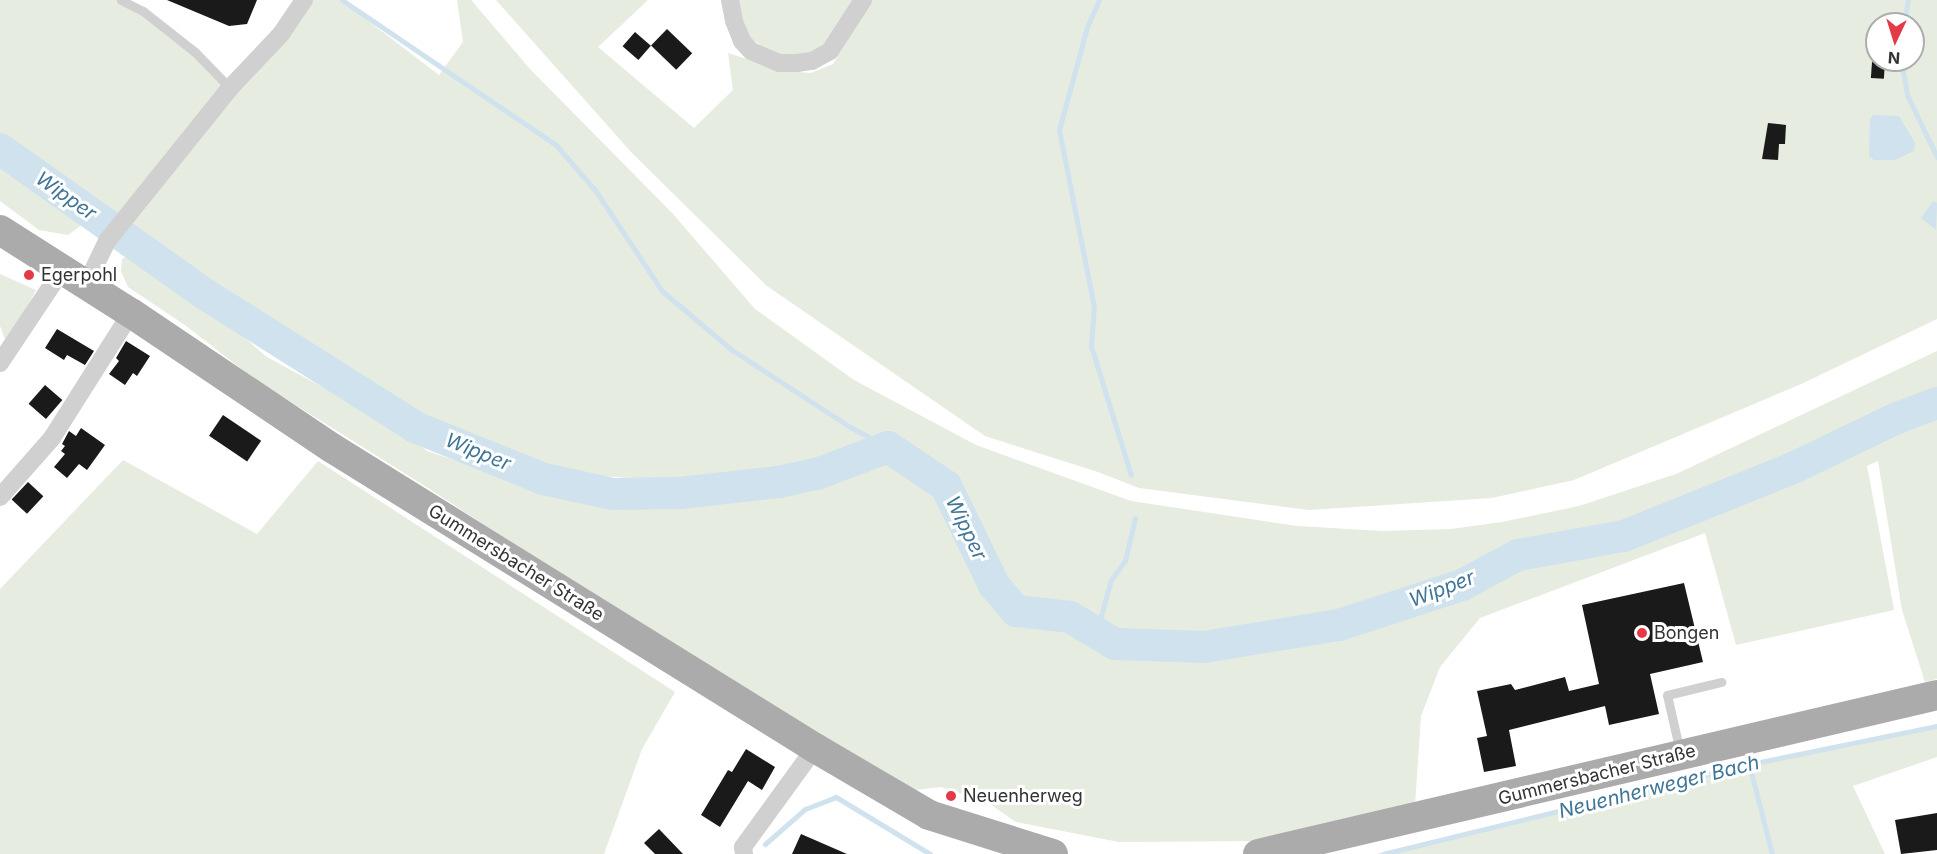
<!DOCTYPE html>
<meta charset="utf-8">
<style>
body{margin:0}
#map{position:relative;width:1937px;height:854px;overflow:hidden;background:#fff;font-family:Inter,sans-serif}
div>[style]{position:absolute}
.green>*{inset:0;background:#e6ecdf}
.water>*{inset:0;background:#cfe2ee}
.stream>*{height:5px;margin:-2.5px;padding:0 2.5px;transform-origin:2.5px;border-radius:2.5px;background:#cfe2ee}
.river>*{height:32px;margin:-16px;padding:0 16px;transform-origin:16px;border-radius:16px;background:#cfe2ee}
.building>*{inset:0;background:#1a1a1a;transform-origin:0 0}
.lane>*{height:9px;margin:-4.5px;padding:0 4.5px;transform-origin:4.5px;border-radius:4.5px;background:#d0d0d0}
.street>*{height:18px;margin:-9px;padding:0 9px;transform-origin:9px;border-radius:9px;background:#d0d0d0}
.primary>*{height:30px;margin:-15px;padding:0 15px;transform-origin:15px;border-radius:15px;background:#ababab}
.dots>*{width:16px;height:16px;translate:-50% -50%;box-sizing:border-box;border:3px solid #fff;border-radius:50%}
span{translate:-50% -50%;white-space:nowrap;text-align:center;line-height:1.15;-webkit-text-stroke:6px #fff;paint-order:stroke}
.poi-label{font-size:18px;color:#333}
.left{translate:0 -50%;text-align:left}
.street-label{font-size:18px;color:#333}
.water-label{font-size:20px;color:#3f7597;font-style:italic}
.north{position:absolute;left:1865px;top:12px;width:60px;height:60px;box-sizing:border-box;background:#fff;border:2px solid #adadad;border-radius:50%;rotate:184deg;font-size:16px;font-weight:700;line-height:24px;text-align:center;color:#333}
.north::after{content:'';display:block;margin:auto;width:21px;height:27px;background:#e63946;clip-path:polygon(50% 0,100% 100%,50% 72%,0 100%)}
</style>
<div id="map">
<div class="green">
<i style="clip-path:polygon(0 0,121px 0,143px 11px,230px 88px,304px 0,341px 0,439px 75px,463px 42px,457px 0,471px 0,530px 69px,673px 214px,755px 309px,854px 380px,976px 445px,1131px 501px,1297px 526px,1383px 531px,1451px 529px,1502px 522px,1579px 506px,1676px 474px,1937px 351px,1937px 679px,1925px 682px,1902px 610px,1878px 461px,1867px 466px,1894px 610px,1736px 645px,1705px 533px,1480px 618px,1440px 667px,1421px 716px,1415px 805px,1268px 841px,1119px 842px,1016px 822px,987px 802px,941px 787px,914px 790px,696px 663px,428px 488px,253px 378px,185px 325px,128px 287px,121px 271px,122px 259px,132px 254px,198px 298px,267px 357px,407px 433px,427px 451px,541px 489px,622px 501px,695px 501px,816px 483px,865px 471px,850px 451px,810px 468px,686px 481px,597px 476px,535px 465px,422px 414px,214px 281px,119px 226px,77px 190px,0 144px)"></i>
<i style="clip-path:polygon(evenodd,496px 0,648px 0,598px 47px,694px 128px,733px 90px,728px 53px,784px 71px,811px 73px,833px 64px,872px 0,1937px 0,1937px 319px,1799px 385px,1574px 480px,1492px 498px,1309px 510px,1139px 488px,1098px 472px,985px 436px,767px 286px,631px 152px,496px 0,1877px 24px,1913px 24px,1913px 60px,1877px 60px,1877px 24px)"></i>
<i style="clip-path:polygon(736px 0,853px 0,826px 45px,800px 57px,779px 58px,750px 38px)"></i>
<i style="clip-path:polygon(0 160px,84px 215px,83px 224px,68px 235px,39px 230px,0 201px)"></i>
<i style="clip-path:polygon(0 274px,36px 290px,7px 345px,0 326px)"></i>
<i style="clip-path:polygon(123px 460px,257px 534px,318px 461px,675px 692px,642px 749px,604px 854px,0 854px,0 589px)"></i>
<i style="clip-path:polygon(1937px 724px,1937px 757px,1853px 786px,1885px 854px,1376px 854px,1744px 764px)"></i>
</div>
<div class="water">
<i style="clip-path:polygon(1873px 115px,1899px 116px,1915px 143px,1914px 151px,1895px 160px,1874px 160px,1869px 156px,1870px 119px)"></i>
<i style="clip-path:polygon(1933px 201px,1937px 203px,1936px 230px,1921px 218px)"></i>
</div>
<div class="stream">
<i style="left:342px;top:0;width:257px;rotate:34.1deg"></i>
<i style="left:555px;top:144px;width:61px;rotate:49deg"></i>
<i style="left:595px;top:190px;width:121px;rotate:56.4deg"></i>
<i style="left:662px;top:291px;width:92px;rotate:40.1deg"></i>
<i style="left:732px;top:350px;width:141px;rotate:33.1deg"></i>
<i style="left:850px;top:427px;width:43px;rotate:27.8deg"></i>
<i style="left:1099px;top:0;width:30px;rotate:114deg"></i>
<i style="left:1087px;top:27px;width:107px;rotate:105.2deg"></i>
<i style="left:1059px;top:130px;width:179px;rotate:78.8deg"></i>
<i style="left:1094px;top:306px;width:40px;rotate:94.3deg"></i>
<i style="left:1091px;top:346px;width:135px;rotate:72.8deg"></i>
<i style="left:1904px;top:24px;width:24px;rotate:-81deg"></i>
<i style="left:1901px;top:60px;width:36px;rotate:80deg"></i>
<i style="left:1907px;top:95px;width:69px;rotate:64.2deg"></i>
<i style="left:1096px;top:633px;width:55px;rotate:-74.2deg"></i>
<i style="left:1111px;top:580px;width:24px;rotate:-54deg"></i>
<i style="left:1125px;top:561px;width:44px;rotate:-76.9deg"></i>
<i style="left:1749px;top:764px;width:93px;rotate:75.7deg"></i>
<i style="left:765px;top:844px;width:53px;rotate:-41.2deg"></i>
<i style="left:805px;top:809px;width:33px;rotate:-21deg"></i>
<i style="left:836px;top:797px;width:110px;rotate:31.2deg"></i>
<i style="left:1383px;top:854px;width:373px;rotate:-13.8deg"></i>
<i style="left:1745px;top:765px;width:196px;rotate:-11.5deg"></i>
</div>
<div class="river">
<i style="left:0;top:149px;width:251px;rotate:35.3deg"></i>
<i style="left:205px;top:294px;width:249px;rotate:32.3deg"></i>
<i style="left:415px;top:427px;width:139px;rotate:22deg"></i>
<i style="left:544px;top:479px;width:71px;rotate:12.3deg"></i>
<i style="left:613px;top:494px;width:67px;rotate:-0.9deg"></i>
<i style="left:680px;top:493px;width:99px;rotate:-6.4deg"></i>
<i style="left:778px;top:482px;width:40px;rotate:-12deg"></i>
<i style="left:817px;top:474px;width:76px;rotate:-20.8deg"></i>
<i style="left:888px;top:447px;width:70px;rotate:33.9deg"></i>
<i style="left:946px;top:486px;width:110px;rotate:64.1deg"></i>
<i style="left:994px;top:585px;width:34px;rotate:50deg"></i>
<i style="left:1016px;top:611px;width:54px;rotate:6.3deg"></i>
<i style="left:1070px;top:617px;width:52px;rotate:31deg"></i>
<i style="left:1115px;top:644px;width:89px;rotate:1.9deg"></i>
<i style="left:1204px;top:647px;width:137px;rotate:-9.3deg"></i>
<i style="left:1339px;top:625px;width:129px;rotate:-18deg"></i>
<i style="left:1462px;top:585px;width:64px;rotate:-28.2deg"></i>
<i style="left:1518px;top:555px;width:108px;rotate:-10.2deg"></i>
<i style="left:1624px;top:536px;width:182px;rotate:-21.9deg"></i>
<i style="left:1793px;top:468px;width:115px;rotate:-25.7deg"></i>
<i style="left:1897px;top:418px;width:43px;rotate:-20.6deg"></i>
</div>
<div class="building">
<i style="clip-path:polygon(167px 0,257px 0,247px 24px,229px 26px)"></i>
<i style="left:667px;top:29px;width:35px;height:23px;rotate:44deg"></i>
<i style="left:635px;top:32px;width:21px;height:19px;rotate:41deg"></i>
<i style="left:1872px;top:62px;width:13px;height:16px;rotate:4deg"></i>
<i style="clip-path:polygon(1768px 123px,1786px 125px,1785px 144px,1779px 144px,1778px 160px,1762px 159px)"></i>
<i style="clip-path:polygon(57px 329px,94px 351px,85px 365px,67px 355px,64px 360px,45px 348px)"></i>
<i style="clip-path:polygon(126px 341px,150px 356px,137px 376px,133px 373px,125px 385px,109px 374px,119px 361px,116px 358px)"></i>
<i style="left:45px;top:385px;width:23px;height:25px;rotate:41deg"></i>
<i style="left:223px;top:415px;width:46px;height:25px;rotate:34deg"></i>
<i style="clip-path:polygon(81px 428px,105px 445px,87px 470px,79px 464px,67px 478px,54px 467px,65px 454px,61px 451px,65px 446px,62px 444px,69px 431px,76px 436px)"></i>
<i style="left:28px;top:482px;width:21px;height:24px;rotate:43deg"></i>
<i style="clip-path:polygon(1684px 583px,1703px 662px,1650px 674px,1659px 714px,1609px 725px,1605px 706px,1509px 730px,1516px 766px,1484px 772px,1477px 738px,1487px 736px,1477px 691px,1511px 684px,1515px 690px,1565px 677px,1569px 691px,1599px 684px,1582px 605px)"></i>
<i style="clip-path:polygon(746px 749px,775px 767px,762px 790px,748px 781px,720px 827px,701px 815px,728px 770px,732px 772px)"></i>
<i style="clip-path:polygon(1937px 813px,1937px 850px,1901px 854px,1895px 820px)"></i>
<i style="clip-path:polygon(659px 829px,683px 854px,655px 854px,644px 843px)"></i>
<i style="clip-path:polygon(801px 834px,847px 854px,792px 854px)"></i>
</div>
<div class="lane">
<i style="left:121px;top:0;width:25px;rotate:27deg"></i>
<i style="left:143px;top:11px;width:66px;rotate:38.3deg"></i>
<i style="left:195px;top:52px;width:50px;rotate:45.8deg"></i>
<i style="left:1680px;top:752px;width:58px;rotate:-102.8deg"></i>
<i style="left:1667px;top:695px;width:56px;rotate:-13.5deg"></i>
</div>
<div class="street">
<i style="left:730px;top:0;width:21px;rotate:79deg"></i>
<i style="left:734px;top:21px;width:22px;rotate:68deg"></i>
<i style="left:742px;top:41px;width:13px;rotate:48deg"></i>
<i style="left:751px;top:51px;width:30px;rotate:23deg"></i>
<i style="left:779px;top:63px;width:18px"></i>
<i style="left:797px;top:63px;width:15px;rotate:-8deg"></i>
<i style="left:812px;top:61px;width:21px;rotate:-29deg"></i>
<i style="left:830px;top:51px;width:61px;rotate:-57.1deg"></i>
<i style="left:86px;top:285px;width:49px;rotate:-64.5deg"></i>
<i style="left:107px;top:241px;width:196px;rotate:-51.2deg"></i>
<i style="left:230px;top:88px;width:74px;rotate:-46.6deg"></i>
<i style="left:281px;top:34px;width:41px;rotate:-55.9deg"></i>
<i style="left:0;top:363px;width:112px;rotate:-56.3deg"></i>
<i style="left:0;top:497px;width:79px;rotate:-48.6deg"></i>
<i style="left:52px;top:438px;width:148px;rotate:-57.7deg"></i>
<i style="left:744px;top:854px;width:7px;rotate:-98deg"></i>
<i style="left:743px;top:847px;width:122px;rotate:-54deg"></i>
</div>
<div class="primary">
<i style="left:0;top:230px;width:155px;rotate:32.4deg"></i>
<i style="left:131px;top:313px;width:242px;rotate:33.9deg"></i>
<i style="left:332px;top:448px;width:569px;rotate:31.85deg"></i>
<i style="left:815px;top:748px;width:132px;rotate:30.4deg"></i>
<i style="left:929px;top:815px;width:130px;rotate:17.5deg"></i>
<i style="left:1258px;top:854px;width:697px;rotate:-13.18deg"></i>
</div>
<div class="dots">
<i style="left:29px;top:275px;background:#e63946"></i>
<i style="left:1642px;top:633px;background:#e63946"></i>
<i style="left:951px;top:796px;background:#e63946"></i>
</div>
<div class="poi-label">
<span class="left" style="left:41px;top:275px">Egerpohl</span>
<span class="left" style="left:1654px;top:633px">Bongen</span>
<span class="left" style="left:963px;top:796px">Neuenherweg</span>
</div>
<div class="street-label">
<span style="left:516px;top:563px;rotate:32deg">Gummersbacher Straße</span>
<span style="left:1597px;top:775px;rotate:-14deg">Gummersbacher Straße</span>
</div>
<div class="water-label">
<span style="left:66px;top:196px;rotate:35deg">Wipper</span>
<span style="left:478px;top:452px;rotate:22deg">Wipper</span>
<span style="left:966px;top:528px;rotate:64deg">Wipper</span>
<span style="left:1442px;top:589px;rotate:-21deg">Wipper</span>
<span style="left:1659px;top:787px;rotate:-14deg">Neuenherweger Bach</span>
</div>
<div class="north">N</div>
</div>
